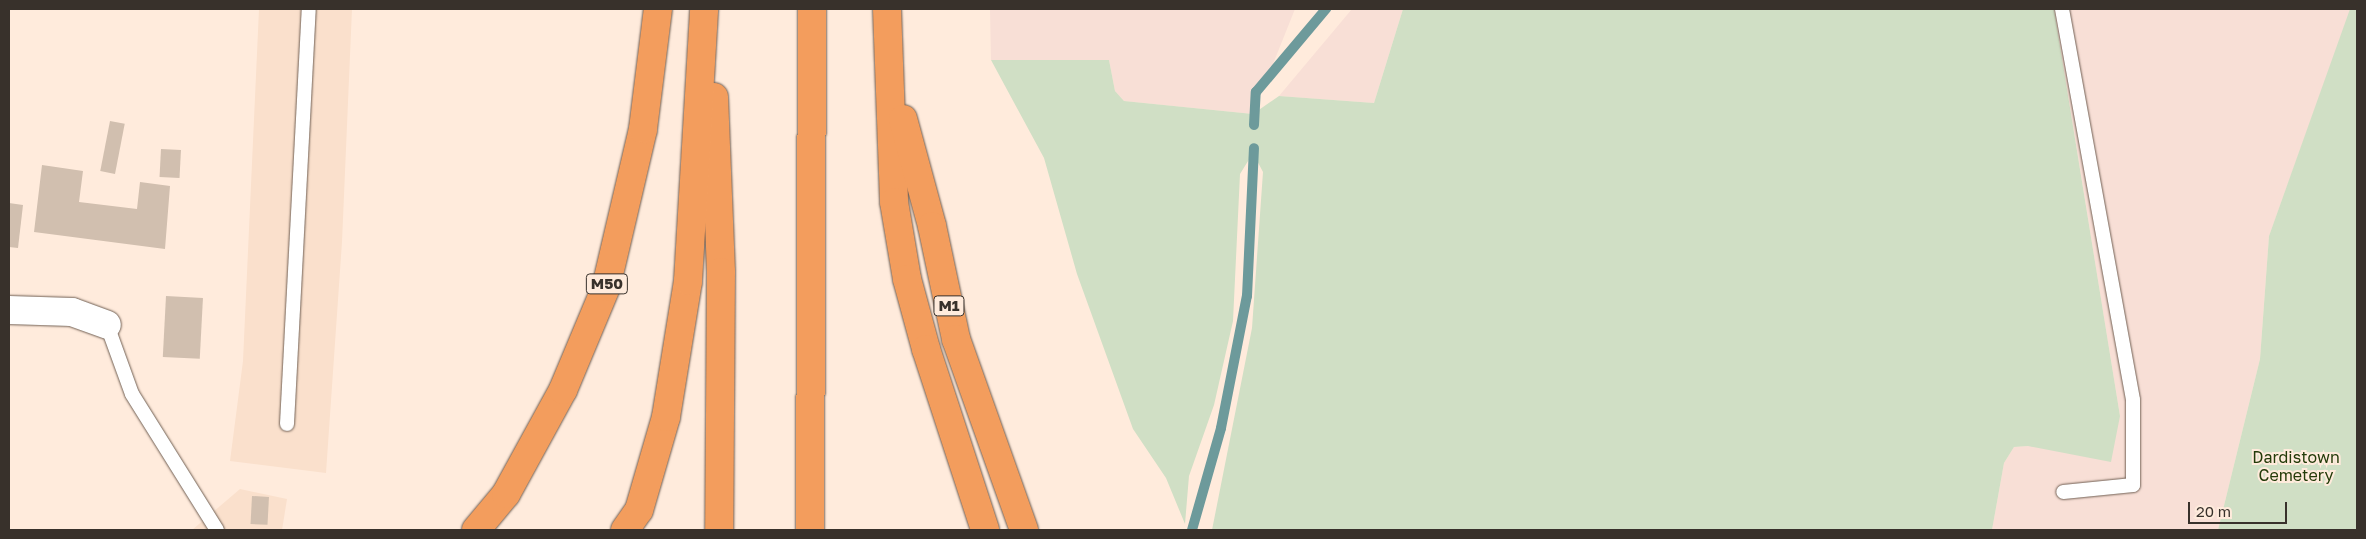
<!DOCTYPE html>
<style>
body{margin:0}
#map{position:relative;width:2366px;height:539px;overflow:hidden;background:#ffebdc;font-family:"Golos Text",sans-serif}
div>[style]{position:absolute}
.commercial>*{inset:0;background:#f8dfd6}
.built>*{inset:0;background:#fae0cc}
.green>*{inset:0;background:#d0dfc5}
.stream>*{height:10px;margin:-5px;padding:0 5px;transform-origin:5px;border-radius:5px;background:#6d9a9b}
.building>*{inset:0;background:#d1bfaf;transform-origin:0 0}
.roads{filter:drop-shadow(0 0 1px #716054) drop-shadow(0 0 1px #716054)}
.service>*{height:14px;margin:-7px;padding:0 7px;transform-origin:7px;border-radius:7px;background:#fff}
.minor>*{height:28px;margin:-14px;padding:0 14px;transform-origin:14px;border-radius:14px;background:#fff}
.motorway>*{height:28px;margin:-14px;padding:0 14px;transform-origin:14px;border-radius:14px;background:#f39d5d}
span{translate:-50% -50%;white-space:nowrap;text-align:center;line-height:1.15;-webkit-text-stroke:4px #ffebdc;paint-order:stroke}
.shield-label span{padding:1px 4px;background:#ffebdc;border:1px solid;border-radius:4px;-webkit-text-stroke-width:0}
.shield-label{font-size:15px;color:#38312b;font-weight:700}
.park-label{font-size:16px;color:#233b09}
.frame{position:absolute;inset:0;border:10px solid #38312b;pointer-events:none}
.scale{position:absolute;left:2188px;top:502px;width:99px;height:22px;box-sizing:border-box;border:2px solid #38312b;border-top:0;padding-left:6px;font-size:15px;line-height:18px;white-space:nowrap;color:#38312b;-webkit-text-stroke:4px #ffebdc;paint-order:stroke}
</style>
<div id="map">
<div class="commercial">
<i style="clip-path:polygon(990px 9px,1295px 9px,1253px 114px,1124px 101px,1115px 91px,1109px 60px,991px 60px)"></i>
<i style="clip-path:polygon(1352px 9px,1403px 9px,1374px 103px,1279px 96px)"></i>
<i style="clip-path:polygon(2054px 9px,2351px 9px,2269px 236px,2260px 359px,2218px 530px,1992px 530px,2004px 463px,2014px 447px,2028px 446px,2120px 416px)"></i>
</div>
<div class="built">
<i style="clip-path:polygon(259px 9px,352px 9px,342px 242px,326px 473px,230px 461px,243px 361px)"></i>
<i style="clip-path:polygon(240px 489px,287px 499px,282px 530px,192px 530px)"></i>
</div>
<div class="green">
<i style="clip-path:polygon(1403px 9px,2054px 9px,2120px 416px,2111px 462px,2028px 446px,2014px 447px,2004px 463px,1992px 530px,1212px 530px,1252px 328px,1263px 172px,1253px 153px,1240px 174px,1233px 321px,1214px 405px,1189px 476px,1185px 524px,1166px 478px,1133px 429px,1077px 274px,1044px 158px,991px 60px,1109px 60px,1115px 91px,1124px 101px,1253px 114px,1279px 96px,1374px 103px)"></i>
<i style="clip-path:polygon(2350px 9px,2357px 9px,2357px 530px,2218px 530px,2260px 359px,2269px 236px)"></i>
</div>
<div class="stream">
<i style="left:1254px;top:125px;width:33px;rotate:-87deg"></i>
<i style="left:1256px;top:92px;width:109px;rotate:-49.9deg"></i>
<i style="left:1192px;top:530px;width:106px;rotate:-74.1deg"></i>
<i style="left:1221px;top:428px;width:135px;rotate:-78.9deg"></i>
<i style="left:1247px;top:296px;width:148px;rotate:-87.3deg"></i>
</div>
<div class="building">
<i style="left:110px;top:121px;width:15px;height:51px;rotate:11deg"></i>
<i style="left:161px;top:149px;width:20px;height:28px;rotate:3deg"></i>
<i style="clip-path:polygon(42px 165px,83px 171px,79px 202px,137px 209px,140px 182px,170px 186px,165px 249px,34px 232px)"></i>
<i style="clip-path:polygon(9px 203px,23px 205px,18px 248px,9px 247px)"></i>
<i style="left:166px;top:296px;width:37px;height:61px;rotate:3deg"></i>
<i style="left:252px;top:496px;width:17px;height:28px;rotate:3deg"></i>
</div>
<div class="roads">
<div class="service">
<i style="left:2062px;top:9px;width:397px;rotate:79.7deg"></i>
<i style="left:2133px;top:400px;width:85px;rotate:90deg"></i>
<i style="left:2133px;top:485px;width:70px;rotate:174.3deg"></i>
<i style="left:107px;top:325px;width:73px;rotate:70.1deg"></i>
<i style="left:132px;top:394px;width:160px;rotate:58deg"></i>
<i style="left:287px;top:424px;width:416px;rotate:-87deg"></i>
</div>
<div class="minor">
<i style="left:9px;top:310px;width:63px;rotate:1.8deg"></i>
<i style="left:72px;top:312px;width:37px;rotate:20deg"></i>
</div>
<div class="motorway">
<i style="left:887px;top:9px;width:193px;rotate:87.9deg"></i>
<i style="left:894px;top:202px;width:78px;rotate:80.4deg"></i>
<i style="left:907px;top:279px;width:73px;rotate:74.8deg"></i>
<i style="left:926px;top:349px;width:190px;rotate:71.9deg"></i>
<i style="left:714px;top:97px;width:175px;rotate:87.7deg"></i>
<i style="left:721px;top:272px;width:258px;rotate:90.4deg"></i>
<i style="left:903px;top:119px;width:111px;rotate:74.8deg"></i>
<i style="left:932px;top:226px;width:116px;rotate:78deg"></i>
<i style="left:956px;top:339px;width:203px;rotate:70.4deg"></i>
<i style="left:476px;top:530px;width:47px;rotate:-50.2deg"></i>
<i style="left:506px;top:494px;width:119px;rotate:-61.3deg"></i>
<i style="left:563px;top:390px;width:112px;rotate:-67.3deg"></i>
<i style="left:606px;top:287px;width:162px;rotate:-76.8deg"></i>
<i style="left:643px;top:129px;width:121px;rotate:-82.9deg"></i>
<i style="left:625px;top:530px;width:24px;rotate:-55deg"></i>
<i style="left:639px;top:510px;width:97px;rotate:-73.8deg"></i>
<i style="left:666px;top:417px;width:138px;rotate:-80.8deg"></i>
<i style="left:688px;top:281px;width:272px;rotate:-86.6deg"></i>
<i style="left:810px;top:530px;width:521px;rotate:-89.78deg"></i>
</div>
</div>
<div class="shield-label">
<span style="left:607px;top:284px">M50</span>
<span style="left:949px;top:306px">M1</span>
</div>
<div class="park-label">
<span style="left:2296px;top:466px">Dardistown<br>Cemetery</span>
</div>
<div class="frame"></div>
<div class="scale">20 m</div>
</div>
